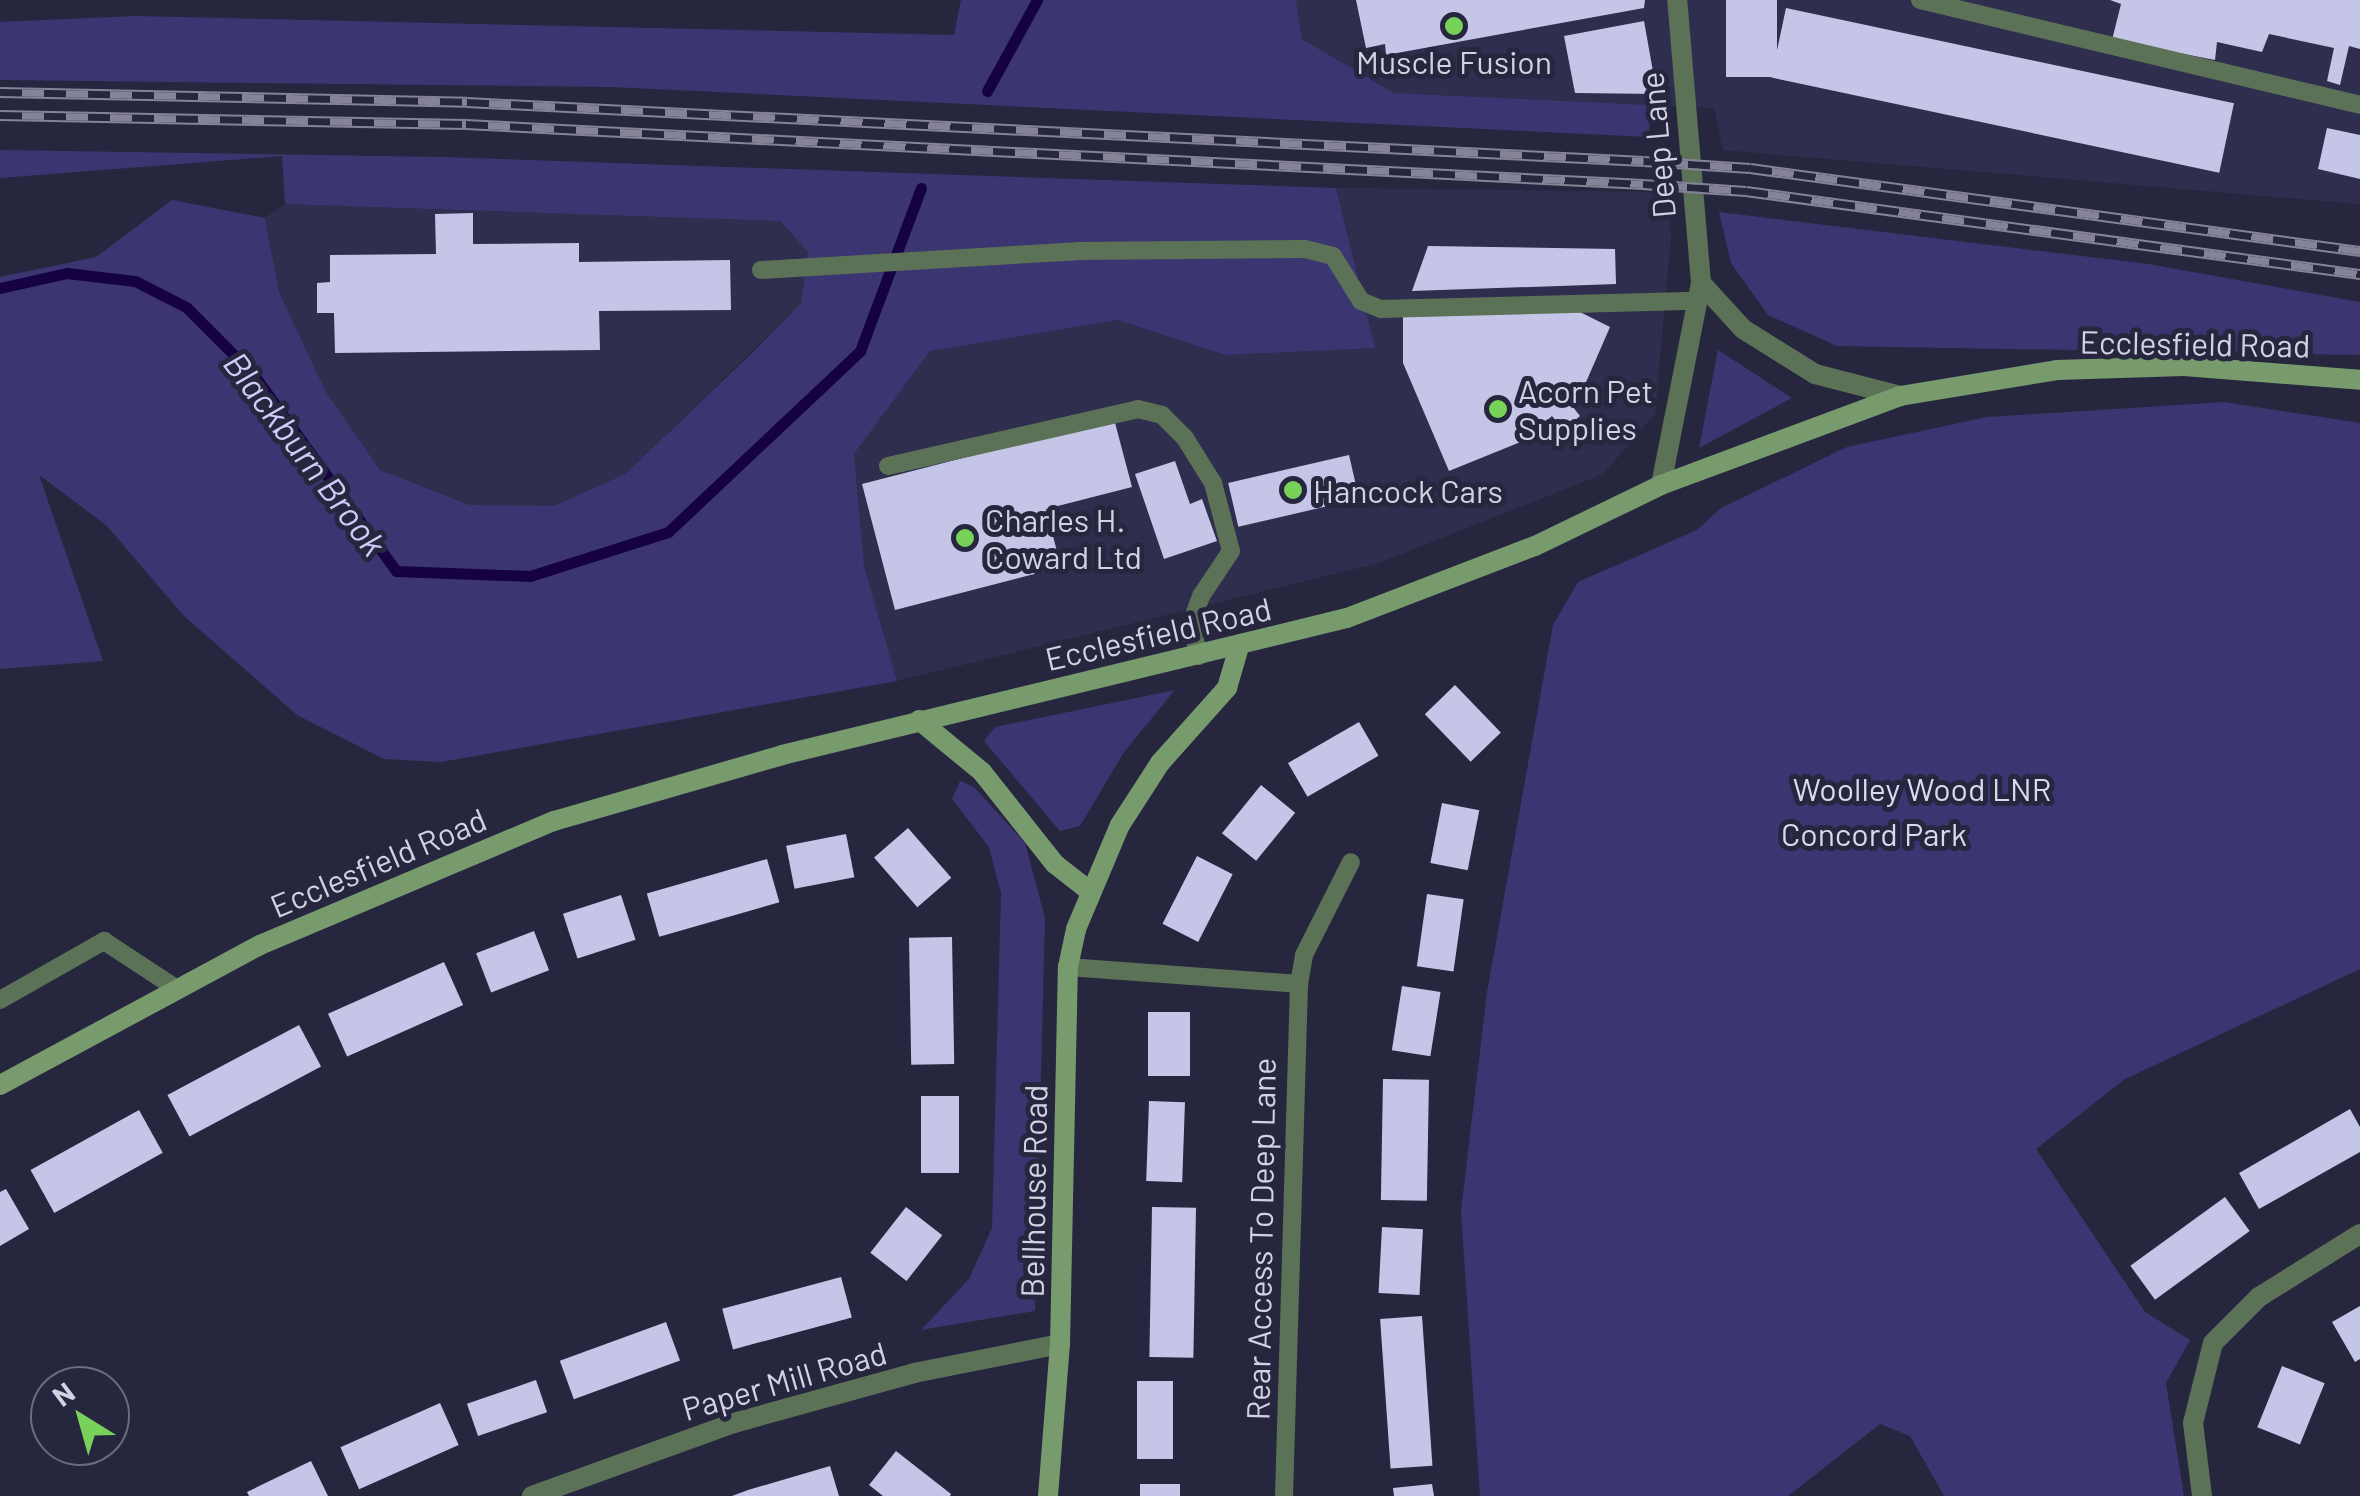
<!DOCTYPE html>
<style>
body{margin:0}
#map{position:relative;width:2360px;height:1496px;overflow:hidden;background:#27263f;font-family:Barlow,sans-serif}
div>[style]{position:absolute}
.built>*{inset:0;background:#2f2e4e}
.green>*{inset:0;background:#3b3671}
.stream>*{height:11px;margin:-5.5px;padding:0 5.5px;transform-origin:5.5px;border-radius:5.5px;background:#150144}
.building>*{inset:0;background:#c5c5e7;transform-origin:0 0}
.service>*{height:18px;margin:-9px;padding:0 9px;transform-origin:9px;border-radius:9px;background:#5c7256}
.minor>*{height:20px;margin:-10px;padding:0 10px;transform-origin:10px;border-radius:10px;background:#5c7256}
.tertiary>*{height:20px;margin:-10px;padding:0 10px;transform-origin:10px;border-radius:10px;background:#5c7256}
.secondary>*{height:20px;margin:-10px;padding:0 10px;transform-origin:10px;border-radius:10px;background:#789b6d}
.rail>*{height:11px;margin-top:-5.5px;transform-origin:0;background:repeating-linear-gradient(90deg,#27263f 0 22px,#848398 0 44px);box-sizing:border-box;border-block:2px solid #848398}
.dots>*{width:28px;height:28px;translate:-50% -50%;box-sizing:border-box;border:5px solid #27263f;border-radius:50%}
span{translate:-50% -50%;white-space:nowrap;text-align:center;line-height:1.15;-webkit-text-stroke:10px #27263f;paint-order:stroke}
.poi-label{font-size:32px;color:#d2d2e3}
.left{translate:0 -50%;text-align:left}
.street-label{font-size:32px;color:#d2d2e3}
.park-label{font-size:32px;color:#d9daef}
.water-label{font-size:35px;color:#ccccf6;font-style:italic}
.north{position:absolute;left:30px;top:1366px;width:100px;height:100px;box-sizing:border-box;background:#27263f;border:2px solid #6b6b81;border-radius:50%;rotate:323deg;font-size:28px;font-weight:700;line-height:40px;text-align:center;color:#d2d2e3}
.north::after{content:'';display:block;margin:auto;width:35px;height:45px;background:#78d158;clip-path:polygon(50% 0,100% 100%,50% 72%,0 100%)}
</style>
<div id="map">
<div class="built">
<i style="clip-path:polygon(1296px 0,2360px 0,2360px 204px,1723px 150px,1714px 108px,1394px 93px,1302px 39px)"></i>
<i style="clip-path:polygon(1336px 188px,1667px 192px,1671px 237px,1655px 414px,1603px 474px,1379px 563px,897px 681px,864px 566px,854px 454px,929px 351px,1119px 320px,1225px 355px,1374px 348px)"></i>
<i style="clip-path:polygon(285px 204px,780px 221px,808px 252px,801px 303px,625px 474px,554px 506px,470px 505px,380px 470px,326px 392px,279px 292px,265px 218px)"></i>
</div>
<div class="green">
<i style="clip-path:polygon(961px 0,1296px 0,1302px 39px,1394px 93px,1650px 105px,1649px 137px,612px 87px,0 80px,0 22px,135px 16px,954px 35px)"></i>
<i style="clip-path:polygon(0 150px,442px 157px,1336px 188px,1375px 348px,1225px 355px,1118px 320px,930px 351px,854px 454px,864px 566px,897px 681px,441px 762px,384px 759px,297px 715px,184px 616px,107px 526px,39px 475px,103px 661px,0 669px,0 277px,96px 257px,172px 200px,265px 218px,279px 292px,326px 392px,380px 470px,470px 505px,554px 506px,625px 474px,754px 351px,801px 303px,808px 252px,780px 221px,285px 204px,282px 156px,0 178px)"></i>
<i style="clip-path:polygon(1719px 212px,2148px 264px,2360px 302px,2360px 355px,1837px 346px,1768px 315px,1731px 263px)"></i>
<i style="clip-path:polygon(1718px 350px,1792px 398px,1699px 448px)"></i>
<i style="clip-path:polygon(2224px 402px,2360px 423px,2360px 969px,2125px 1079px,2036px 1149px,2145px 1312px,2190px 1340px,2166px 1383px,2184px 1496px,1944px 1496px,1910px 1436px,1880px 1424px,1788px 1496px,1480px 1496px,1461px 1211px,1487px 992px,1553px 625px,1578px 582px,1697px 530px,1721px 508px,1847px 447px,1987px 417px)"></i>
<i style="clip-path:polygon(1175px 690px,1124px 752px,1080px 826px,1060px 831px,984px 741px,995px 727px)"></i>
<i style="clip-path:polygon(960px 781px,974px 787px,1025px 843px,1045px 918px,1035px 1311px,921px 1330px,969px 1279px,992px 1228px,1001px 893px,989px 847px,952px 799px)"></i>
</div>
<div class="stream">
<i style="left:987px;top:91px;width:104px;rotate:-61.2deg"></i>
<i style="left:0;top:288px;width:69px;rotate:-12.6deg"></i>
<i style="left:67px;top:273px;width:68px;rotate:6.7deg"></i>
<i style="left:135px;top:281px;width:57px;rotate:27deg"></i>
<i style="left:186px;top:307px;width:95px;rotate:45deg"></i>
<i style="left:253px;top:374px;width:243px;rotate:54deg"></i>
<i style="left:396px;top:571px;width:134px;rotate:2.1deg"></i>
<i style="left:530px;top:576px;width:145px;rotate:-17.7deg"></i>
<i style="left:668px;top:532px;width:264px;rotate:-43.3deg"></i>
<i style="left:860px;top:351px;width:174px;rotate:-69.5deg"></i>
</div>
<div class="building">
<i style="clip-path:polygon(1356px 0,1645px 0,1644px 8px,1386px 55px,1385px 44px,1366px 48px)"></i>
<i style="left:1726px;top:0;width:51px;height:77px"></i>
<i style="clip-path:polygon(2110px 0,2360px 0,2360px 49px,2349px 46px,2340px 85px,2327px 81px,2334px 48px,2269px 34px,2262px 52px,2217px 42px,2215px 60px,2112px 40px,2121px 4px)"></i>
<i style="left:1786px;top:8px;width:458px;height:71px;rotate:12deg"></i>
<i style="clip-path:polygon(1644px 21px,1657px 94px,1575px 93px,1564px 36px)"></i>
<i style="clip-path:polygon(2327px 128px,2360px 135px,2360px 179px,2318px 169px)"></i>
<i style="clip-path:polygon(473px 213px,473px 244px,579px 243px,579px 262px,730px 260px,731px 310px,599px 311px,600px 350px,335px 353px,334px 313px,317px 313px,317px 283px,330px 282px,330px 255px,436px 254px,435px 214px)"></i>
<i style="clip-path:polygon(1428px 246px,1615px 249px,1616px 284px,1412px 291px)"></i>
<i style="clip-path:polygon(1574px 309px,1610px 327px,1583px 389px,1569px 402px,1580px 416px,1564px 430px,1552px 416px,1523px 441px,1449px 471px,1403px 363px,1403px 315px)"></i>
<i style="clip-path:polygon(1114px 419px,1132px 487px,1046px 509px,1061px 567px,895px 610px,862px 484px)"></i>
<i style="left:1349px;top:455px;width:45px;height:124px;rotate:77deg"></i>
<i style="clip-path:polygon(1175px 461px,1190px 504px,1202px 499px,1217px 541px,1164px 559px,1135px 474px)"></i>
<i style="left:1455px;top:685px;width:66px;height:42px;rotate:46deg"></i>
<i style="left:1359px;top:722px;width:39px;height:82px;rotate:60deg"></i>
<i style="left:1261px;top:785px;width:44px;height:62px;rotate:39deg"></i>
<i style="left:1442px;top:803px;width:38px;height:61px;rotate:11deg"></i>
<i style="left:908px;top:828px;width:66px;height:45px;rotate:49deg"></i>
<i style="left:846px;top:834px;width:44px;height:61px;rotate:79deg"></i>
<i style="left:1197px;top:856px;width:40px;height:76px;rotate:27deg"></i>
<i style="left:767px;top:859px;width:45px;height:125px;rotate:74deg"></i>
<i style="left:1427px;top:894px;width:37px;height:73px;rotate:8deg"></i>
<i style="left:621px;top:895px;width:47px;height:61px;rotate:72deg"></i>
<i style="left:534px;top:931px;width:42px;height:62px;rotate:69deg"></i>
<i style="left:952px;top:937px;width:127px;height:43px;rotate:89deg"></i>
<i style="left:444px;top:962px;width:47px;height:127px;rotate:66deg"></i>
<i style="left:1402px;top:986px;width:39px;height:65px;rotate:9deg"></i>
<i style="left:1148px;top:1012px;width:42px;height:64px"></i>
<i style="left:299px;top:1025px;width:47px;height:149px;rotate:62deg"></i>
<i style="left:1383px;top:1079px;width:46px;height:121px;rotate:1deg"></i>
<i style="left:921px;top:1096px;width:38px;height:77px"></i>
<i style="left:1149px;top:1101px;width:36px;height:80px;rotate:2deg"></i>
<i style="clip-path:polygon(2350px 1109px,2360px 1127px,2360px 1152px,2259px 1209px,2239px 1173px)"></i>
<i style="left:139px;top:1110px;width:49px;height:124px;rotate:61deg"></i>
<i style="clip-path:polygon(6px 1189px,29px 1229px,0 1246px,0 1192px)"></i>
<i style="left:2225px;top:1197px;width:42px;height:117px;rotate:54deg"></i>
<i style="left:906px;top:1207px;width:46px;height:58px;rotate:38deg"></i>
<i style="left:1152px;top:1207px;width:44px;height:150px;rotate:1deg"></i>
<i style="left:1382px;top:1227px;width:41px;height:66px;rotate:3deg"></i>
<i style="left:841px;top:1277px;width:42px;height:123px;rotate:75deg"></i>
<i style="clip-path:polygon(2360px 1306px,2360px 1359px,2355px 1362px,2332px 1322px)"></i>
<i style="left:1422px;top:1316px;width:150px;height:42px;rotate:86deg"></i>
<i style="left:666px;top:1322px;width:41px;height:113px;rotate:70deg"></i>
<i style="left:2282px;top:1366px;width:46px;height:66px;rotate:22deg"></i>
<i style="left:536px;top:1380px;width:34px;height:73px;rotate:71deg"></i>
<i style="left:1137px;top:1381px;width:36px;height:78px"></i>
<i style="left:440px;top:1403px;width:46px;height:109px;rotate:66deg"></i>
<i style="clip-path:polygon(896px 1451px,951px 1494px,950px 1496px,883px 1496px,869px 1485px)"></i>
<i style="clip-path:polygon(311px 1461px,328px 1496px,249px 1496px,247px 1492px)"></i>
<i style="clip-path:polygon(830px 1466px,839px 1496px,732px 1496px,748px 1490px)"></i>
<i style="left:1180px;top:1484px;width:12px;height:40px;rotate:90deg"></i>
<i style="clip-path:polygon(1432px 1484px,1434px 1496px,1394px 1496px,1393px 1488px)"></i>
</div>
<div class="service">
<i style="left:1920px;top:0;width:452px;rotate:13.4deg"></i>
<i style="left:761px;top:270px;width:317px;rotate:-3.4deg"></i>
<i style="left:1077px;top:251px;width:228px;rotate:-0.5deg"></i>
<i style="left:1305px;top:249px;width:29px;rotate:14deg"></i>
<i style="left:1333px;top:256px;width:53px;rotate:58.1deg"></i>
<i style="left:1361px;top:301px;width:22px;rotate:22deg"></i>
<i style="left:1381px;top:309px;width:316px;rotate:-1.5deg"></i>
<i style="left:888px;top:466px;width:256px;rotate:-12.8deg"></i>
<i style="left:1138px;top:409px;width:25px;rotate:14deg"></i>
<i style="left:1162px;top:415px;width:33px;rotate:45deg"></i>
<i style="left:1185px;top:438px;width:53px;rotate:58.1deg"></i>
<i style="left:1213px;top:483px;width:70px;rotate:75.2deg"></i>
<i style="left:1231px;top:551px;width:54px;rotate:123.7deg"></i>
<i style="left:1201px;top:596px;width:30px;rotate:110deg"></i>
<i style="left:1191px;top:624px;width:33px;rotate:76deg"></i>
<i style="left:1068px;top:967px;width:232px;rotate:4.2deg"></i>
<i style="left:0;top:1000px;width:120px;rotate:-29.6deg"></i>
<i style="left:104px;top:941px;width:87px;rotate:33.3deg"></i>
<i style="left:1284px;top:1496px;width:512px;rotate:-88.32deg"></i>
<i style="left:1299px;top:984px;width:29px;rotate:-80deg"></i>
<i style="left:1304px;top:955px;width:104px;rotate:-63.2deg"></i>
</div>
<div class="minor">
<i style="left:532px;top:1496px;width:215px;rotate:-19.9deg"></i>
<i style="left:734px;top:1423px;width:187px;rotate:-15.5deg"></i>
<i style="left:914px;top:1373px;width:149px;rotate:-11.2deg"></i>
<i style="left:2202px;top:1496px;width:74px;rotate:-97deg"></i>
<i style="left:2193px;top:1423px;width:82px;rotate:-76deg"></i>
<i style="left:2213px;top:1343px;width:65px;rotate:-45deg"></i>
<i style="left:2259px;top:1297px;width:119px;rotate:-32deg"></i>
</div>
<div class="tertiary">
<i style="left:1701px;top:283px;width:62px;rotate:47.6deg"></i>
<i style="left:1743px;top:329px;width:85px;rotate:32deg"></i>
<i style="left:1815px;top:374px;width:88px;rotate:14.5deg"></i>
<i style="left:1661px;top:485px;width:206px;rotate:-78.8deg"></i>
<i style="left:1701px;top:283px;width:284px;rotate:-94.8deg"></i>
</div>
<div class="secondary">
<i style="left:919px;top:720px;width:82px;rotate:39.5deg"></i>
<i style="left:982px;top:772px;width:117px;rotate:51.6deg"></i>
<i style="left:1055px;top:864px;width:42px;rotate:38.2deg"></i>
<i style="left:0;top:1085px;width:295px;rotate:-28.3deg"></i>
<i style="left:260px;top:945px;width:319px;rotate:-22.9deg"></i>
<i style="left:554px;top:821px;width:237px;rotate:-16.1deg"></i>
<i style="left:782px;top:755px;width:581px;rotate:-13.63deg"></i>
<i style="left:1347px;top:618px;width:201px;rotate:-21deg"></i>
<i style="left:1535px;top:546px;width:140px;rotate:-25.8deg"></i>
<i style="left:1661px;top:485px;width:255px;rotate:-20.4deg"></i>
<i style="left:1900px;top:396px;width:159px;rotate:-9.4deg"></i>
<i style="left:2057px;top:370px;width:127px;rotate:-1.8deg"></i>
<i style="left:2184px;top:366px;width:177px;rotate:4.5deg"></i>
<i style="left:1048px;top:1496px;width:152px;rotate:-85.5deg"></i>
<i style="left:1060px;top:1344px;width:377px;rotate:-88.8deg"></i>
<i style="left:1068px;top:967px;width:39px;rotate:-78deg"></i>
<i style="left:1076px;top:929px;width:113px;rotate:-67.1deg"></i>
<i style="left:1120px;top:825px;width:74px;rotate:-57.2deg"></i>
<i style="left:1160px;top:763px;width:101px;rotate:-48.2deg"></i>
<i style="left:1227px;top:688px;width:43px;rotate:-73.7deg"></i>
</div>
<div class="rail">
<i style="left:0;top:92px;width:467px;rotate:1.2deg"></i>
<i style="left:467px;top:102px;width:1178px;rotate:2.87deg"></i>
<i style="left:1644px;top:161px;width:106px;rotate:3.8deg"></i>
<i style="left:1750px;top:168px;width:616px;rotate:7.75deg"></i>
<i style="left:0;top:115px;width:466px;rotate:1.1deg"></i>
<i style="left:466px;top:124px;width:1179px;rotate:2.92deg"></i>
<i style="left:1643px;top:184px;width:103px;rotate:3.9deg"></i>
<i style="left:1746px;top:191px;width:620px;rotate:7.7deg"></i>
</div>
<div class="dots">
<i style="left:1454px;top:26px;background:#78d158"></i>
<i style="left:1498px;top:409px;background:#78d158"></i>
<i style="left:1293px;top:490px;background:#78d158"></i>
<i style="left:965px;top:538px;background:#78d158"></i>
</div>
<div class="poi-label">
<span style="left:1454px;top:61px">Muscle Fusion</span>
<span class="left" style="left:1518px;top:409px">Acorn Pet<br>Supplies</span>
<span class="left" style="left:1313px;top:490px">Hancock Cars</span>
<span class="left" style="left:985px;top:538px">Charles H.<br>Coward Ltd</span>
</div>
<div class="street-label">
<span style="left:1657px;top:145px;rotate:-95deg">Deep Lane</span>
<span style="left:2195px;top:343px;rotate:1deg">Ecclesfield Road</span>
<span style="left:1158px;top:633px;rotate:-13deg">Ecclesfield Road</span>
<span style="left:378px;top:862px;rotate:-23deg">Ecclesfield Road</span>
<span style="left:1033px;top:1191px;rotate:-89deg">Bellhouse Road</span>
<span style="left:1260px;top:1239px;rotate:-89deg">Rear Access To Deep Lane</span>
<span style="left:784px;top:1380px;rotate:-16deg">Paper Mill Road</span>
</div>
<div class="park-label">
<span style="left:1922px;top:788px">Woolley Wood LNR</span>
<span style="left:1874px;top:833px">Concord Park</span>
</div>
<div class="water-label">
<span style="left:306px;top:453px;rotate:53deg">Blackburn Brook</span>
</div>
<div class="north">N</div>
</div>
